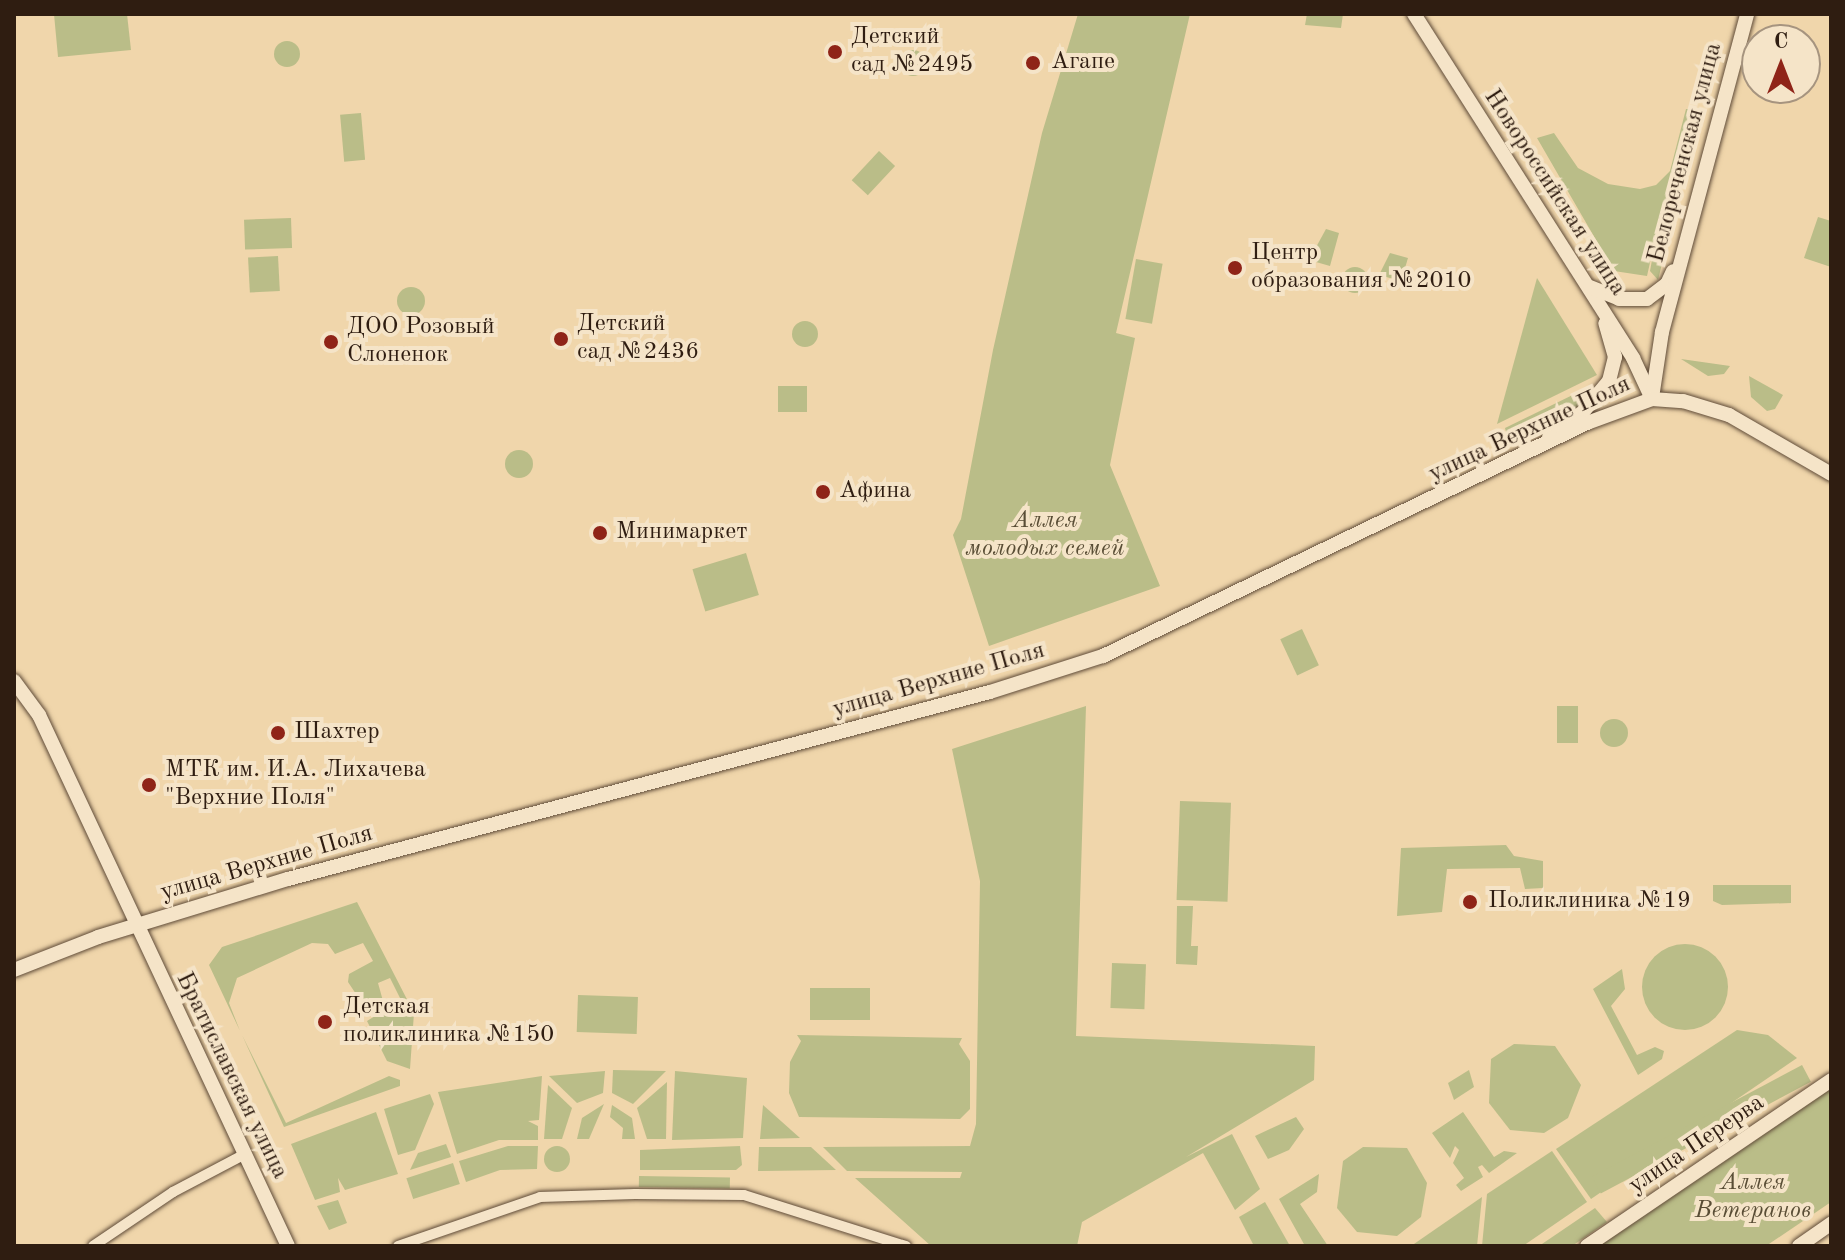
<!DOCTYPE html>
<meta charset="utf-8">
<style>
body{margin:0}
#map{position:relative;width:1845px;height:1260px;overflow:hidden;background:#f0d6ab;font-family:"Old Standard TT",serif}
div>[style]{position:absolute}
.green>*{inset:0;background:#babd88;transform-origin:0 0}
.round{border-radius:50%}
.roads{filter:drop-shadow(0 0 2px #5f4b38) drop-shadow(0 0 2px #5f4b38)}
.minor>*{height:10px;margin:-5px;padding:0 5px;transform-origin:5px;border-radius:5px;background:#f5e4c8}
.tertiary>*{height:14px;margin:-7px;padding:0 7px;transform-origin:7px;border-radius:7px;background:#f5e4c8}
.secondary>*{height:14px;margin:-7px;padding:0 7px;transform-origin:7px;border-radius:7px;background:#f5e4c8}
.dots>*{width:22px;height:22px;translate:-50% -50%;box-sizing:border-box;border:4px solid #f5e4c8;border-radius:50%}
span{translate:-50% -50%;white-space:nowrap;text-align:center;line-height:1.15;-webkit-text-stroke:8px #f5e4c8;paint-order:stroke}
.poi-label{font-size:24px;color:#2f1d11}
.left{translate:0 -50%;text-align:left}
.street-label{font-size:24px;color:#2f1d11}
.park-label{font-size:24px;color:#594d35;font-style:italic}
.frame{position:absolute;inset:0;border:16px solid #2f1d11;pointer-events:none}
.north{position:absolute;left:1741px;top:24px;width:80px;height:80px;box-sizing:border-box;background:#f5e4c8;border:2px solid #a6947f;border-radius:50%;rotate:0deg;font-size:22px;font-weight:700;line-height:32px;text-align:center;color:#2f1d11}
.north::after{content:'';display:block;margin:auto;width:28px;height:36px;background:#8f2418;clip-path:polygon(50% 0,100% 100%,50% 72%,0 100%)}
</style>
<div id="map">
<div class="green">
<i style="clip-path:polygon(54px 14px,127px 14px,131px 50px,58px 57px)"></i>
<i style="clip-path:polygon(1078px 14px,1190px 14px,1116px 333px,1135px 338px,1110px 465px,1160px 586px,989px 646px,953px 535px,961px 519px,993px 350px,1042px 133px)"></i>
<i style="clip-path:polygon(1307px 14px,1343px 14px,1341px 28px,1305px 25px)"></i>
<i class="round" style="left:274px;top:41px;width:26px;height:26px"></i>
<i class="round" style="left:900px;top:50px;width:26px;height:26px"></i>
<i style="clip-path:polygon(1686px 109px,1696px 109px,1697px 121px,1658px 280px,1650px 271px,1658px 227px,1647px 276px,1614px 271px,1537px 138px,1554px 133px,1578px 168px,1608px 184px,1640px 189px,1656px 185px,1670px 171px)"></i>
<i style="left:361px;top:113px;width:47px;height:21px;rotate:85deg"></i>
<i style="left:879px;top:151px;width:22px;height:40px;rotate:43deg"></i>
<i style="clip-path:polygon(1818px 217px,1831px 221px,1831px 267px,1804px 258px)"></i>
<i style="left:291px;top:218px;width:30px;height:47px;rotate:88deg"></i>
<i style="clip-path:polygon(1326px 229px,1339px 233px,1330px 266px,1309px 260px)"></i>
<i style="clip-path:polygon(1390px 253px,1408px 258px,1401px 281px,1379px 275px)"></i>
<i style="left:278px;top:256px;width:35px;height:30px;rotate:87deg"></i>
<i style="left:1136px;top:259px;width:27px;height:61px;rotate:10deg"></i>
<i class="round" style="left:1342px;top:267px;width:26px;height:26px"></i>
<i style="clip-path:polygon(1537px 278px,1597px 375px,1497px 424px)"></i>
<i class="round" style="left:397px;top:287px;width:28px;height:28px"></i>
<i class="round" style="left:792px;top:321px;width:26px;height:26px"></i>
<i style="clip-path:polygon(1681px 359px,1730px 366px,1724px 374px,1708px 376px)"></i>
<i style="clip-path:polygon(1749px 376px,1783px 395px,1775px 409px,1767px 411px,1751px 397px)"></i>
<i style="left:778px;top:386px;width:29px;height:26px"></i>
<i style="clip-path:polygon(1587px 388px,1591px 395px,1577px 407px,1509px 444px,1505px 428px)"></i>
<i class="round" style="left:505px;top:450px;width:28px;height:28px"></i>
<i style="left:746px;top:553px;width:44px;height:56px;rotate:73deg"></i>
<i style="left:1302px;top:629px;width:40px;height:24px;rotate:65deg"></i>
<i style="clip-path:polygon(1086px 706px,1076px 1036px,1315px 1046px,1314px 1080px,1186px 1157px,1232px 1134px,1260px 1189px,1235px 1210px,1203px 1153px,1082px 1222px,1077px 1246px,931px 1246px,855px 1178px,960px 1178px,962px 1172px,847px 1171px,823px 1147px,970px 1146px,976px 1124px,980px 881px,952px 749px)"></i>
<i style="left:1557px;top:706px;width:21px;height:37px"></i>
<i class="round" style="left:1600px;top:719px;width:28px;height:28px"></i>
<i style="left:1180px;top:801px;width:51px;height:99px;rotate:2deg"></i>
<i style="clip-path:polygon(1506px 845px,1514px 856px,1543px 861px,1543px 888px,1525px 889px,1520px 868px,1447px 869px,1442px 912px,1397px 916px,1401px 848px)"></i>
<i style="clip-path:polygon(1713px 885px,1791px 885px,1791px 903px,1722px 905px,1713px 901px)"></i>
<i style="clip-path:polygon(357px 902px,414px 1013px,410px 1069px,387px 1061px,367px 1021px,401px 1000px,390px 978px,378px 983px,383px 1001px,366px 1009px,348px 982px,349px 974px,373px 961px,363px 943px,335px 954px,328px 944px,312px 943px,237px 978px,229px 1003px,240px 1031px,209px 965px,222px 947px)"></i>
<i style="clip-path:polygon(1177px 906px,1193px 906px,1191px 946px,1198px 946px,1197px 965px,1176px 964px)"></i>
<i class="round" style="left:1642px;top:944px;width:86px;height:86px"></i>
<i style="left:1112px;top:963px;width:34px;height:45px;rotate:2deg"></i>
<i style="clip-path:polygon(1622px 969px,1625px 989px,1611px 1006px,1637px 1055px,1655px 1047px,1664px 1051px,1662px 1059px,1638px 1075px,1593px 989px)"></i>
<i style="left:870px;top:988px;width:32px;height:60px;rotate:90deg"></i>
<i style="left:578px;top:995px;width:60px;height:37px;rotate:2deg"></i>
<i style="clip-path:polygon(1737px 1030px,1768px 1035px,1797px 1058px,1591px 1199px,1556px 1149px)"></i>
<i style="clip-path:polygon(242px 1035px,286px 1123px,389px 1076px,400px 1080px,400px 1086px,284px 1127px)"></i>
<i style="clip-path:polygon(797px 1035px,962px 1038px,959px 1044px,970px 1061px,970px 1109px,960px 1119px,799px 1117px,789px 1093px,790px 1062px,801px 1041px)"></i>
<i style="clip-path:polygon(1514px 1044px,1555px 1046px,1581px 1085px,1568px 1118px,1544px 1133px,1510px 1130px,1489px 1103px,1491px 1059px)"></i>
<i style="left:1802px;top:1065px;width:19px;height:238px;rotate:62deg"></i>
<i style="clip-path:polygon(613px 1070px,666px 1071px,633px 1104px,612px 1093px)"></i>
<i style="clip-path:polygon(1469px 1070px,1474px 1087px,1454px 1100px,1448px 1083px)"></i>
<i style="clip-path:polygon(605px 1071px,603px 1093px,577px 1103px,549px 1076px)"></i>
<i style="clip-path:polygon(675px 1071px,747px 1078px,743px 1138px,672px 1140px)"></i>
<i style="clip-path:polygon(542px 1076px,539px 1120px,528px 1121px,538px 1126px,538px 1140px,499px 1140px,457px 1154px,438px 1092px)"></i>
<i style="clip-path:polygon(667px 1082px,666px 1139px,647px 1139px,637px 1108px)"></i>
<i style="clip-path:polygon(548px 1085px,572px 1108px,562px 1139px,544px 1139px)"></i>
<i style="clip-path:polygon(1831px 1089px,1831px 1202px,1766px 1246px,1600px 1246px)"></i>
<i style="clip-path:polygon(430px 1094px,434px 1104px,415px 1150px,398px 1155px,384px 1109px)"></i>
<i style="clip-path:polygon(604px 1104px,589px 1139px,577px 1139px,582px 1118px)"></i>
<i style="clip-path:polygon(612px 1105px,632px 1118px,635px 1139px,622px 1139px,623px 1128px,610px 1117px)"></i>
<i style="clip-path:polygon(763px 1105px,800px 1138px,760px 1139px)"></i>
<i style="clip-path:polygon(376px 1112px,398px 1174px,345px 1190px,338px 1178px,340px 1192px,315px 1200px,291px 1144px)"></i>
<i style="clip-path:polygon(1463px 1112px,1494px 1157px,1504px 1151px,1517px 1153px,1489px 1173px,1482px 1165px,1478px 1167px,1483px 1177px,1461px 1191px,1456px 1185px,1464px 1178px,1453px 1163px,1459px 1150px,1455px 1146px,1450px 1158px,1432px 1133px)"></i>
<i style="clip-path:polygon(1296px 1117px,1304px 1129px,1289px 1150px,1268px 1159px,1255px 1136px)"></i>
<i style="clip-path:polygon(446px 1144px,451px 1157px,410px 1170px,418px 1153px)"></i>
<i style="clip-path:polygon(508px 1146px,538px 1146px,537px 1169px,500px 1170px,466px 1182px,459px 1161px)"></i>
<i style="clip-path:polygon(740px 1146px,742px 1165px,736px 1170px,640px 1170px,640px 1150px)"></i>
<i class="round" style="left:544px;top:1146px;width:26px;height:26px"></i>
<i style="clip-path:polygon(759px 1147px,811px 1147px,836px 1170px,758px 1171px)"></i>
<i style="clip-path:polygon(1363px 1147px,1407px 1148px,1427px 1183px,1421px 1217px,1397px 1236px,1357px 1232px,1337px 1208px,1343px 1161px)"></i>
<i style="clip-path:polygon(1552px 1151px,1587px 1202px,1523px 1246px,1482px 1246px,1487px 1194px)"></i>
<i style="left:453px;top:1163px;width:22px;height:49px;rotate:72deg"></i>
<i style="clip-path:polygon(1319px 1174px,1317px 1192px,1300px 1204px,1328px 1246px,1305px 1246px,1279px 1199px)"></i>
<i style="left:639px;top:1176px;width:91px;height:11px;rotate:1deg"></i>
<i style="clip-path:polygon(1482px 1197px,1477px 1246px,1411px 1246px)"></i>
<i style="clip-path:polygon(338px 1200px,347px 1223px,329px 1230px,317px 1206px)"></i>
<i style="clip-path:polygon(1265px 1202px,1290px 1246px,1254px 1246px,1239px 1217px)"></i>
<i style="clip-path:polygon(1595px 1208px,1607px 1222px,1572px 1246px,1539px 1246px)"></i>
</div>
<div class="roads">
<div class="minor">
<i style="left:93px;top:1246px;width:97px;rotate:-34deg"></i>
<i style="left:173px;top:1192px;width:81px;rotate:-27.8deg"></i>
<i style="left:398px;top:1246px;width:150px;rotate:-19deg"></i>
<i style="left:540px;top:1197px;width:95px;rotate:-1.8deg"></i>
<i style="left:635px;top:1194px;width:109px;rotate:0.5deg"></i>
<i style="left:744px;top:1195px;width:170px;rotate:17.5deg"></i>
</div>
<div class="tertiary">
<i style="left:1414px;top:14px;width:408px;rotate:57.5deg"></i>
<i style="left:1633px;top:358px;width:45px;rotate:65.1deg"></i>
<i style="left:1590px;top:287px;width:31px;rotate:22deg"></i>
<i style="left:1619px;top:299px;width:28px"></i>
<i style="left:1647px;top:299px;width:25px;rotate:-37deg"></i>
<i style="left:1667px;top:284px;width:14px;rotate:-65deg"></i>
<i style="left:1652px;top:398px;width:67px;rotate:-81.4deg"></i>
<i style="left:1662px;top:332px;width:329px;rotate:-75deg"></i>
<i style="left:1549px;top:437px;width:42px;rotate:-36.3deg"></i>
<i style="left:1583px;top:412px;width:40px;rotate:-50deg"></i>
<i style="left:1609px;top:381px;width:25px;rotate:-76deg"></i>
<i style="left:1615px;top:357px;width:35px;rotate:-106deg"></i>
<i style="left:1587px;top:1246px;width:295px;rotate:-34.2deg"></i>
</div>
<div class="secondary">
<i style="left:14px;top:681px;width:42px;rotate:53.7deg"></i>
<i style="left:39px;top:715px;width:586px;rotate:64.88deg"></i>
<i style="left:14px;top:970px;width:90px;rotate:-21.4deg"></i>
<i style="left:98px;top:937px;width:199px;rotate:-17deg"></i>
<i style="left:288px;top:879px;width:726px;rotate:-14.92deg"></i>
<i style="left:990px;top:692px;width:119px;rotate:-17.7deg"></i>
<i style="left:1103px;top:656px;width:537px;rotate:-25.71deg"></i>
<i style="left:1587px;top:423px;width:69px;rotate:-20.3deg"></i>
<i style="left:1652px;top:399px;width:31px;rotate:4deg"></i>
<i style="left:1683px;top:401px;width:48px;rotate:16.9deg"></i>
<i style="left:1729px;top:415px;width:118px;rotate:30deg"></i>
<i style="left:1799px;top:1246px;width:39px;rotate:-35deg"></i>
</div>
</div>
<div class="dots">
<i style="left:835px;top:52px;background:#8f2418"></i>
<i style="left:1033px;top:63px;background:#8f2418"></i>
<i style="left:1235px;top:268px;background:#8f2418"></i>
<i style="left:561px;top:339px;background:#8f2418"></i>
<i style="left:331px;top:342px;background:#8f2418"></i>
<i style="left:823px;top:492px;background:#8f2418"></i>
<i style="left:600px;top:533px;background:#8f2418"></i>
<i style="left:278px;top:733px;background:#8f2418"></i>
<i style="left:149px;top:785px;background:#8f2418"></i>
<i style="left:1470px;top:902px;background:#8f2418"></i>
<i style="left:325px;top:1022px;background:#8f2418"></i>
</div>
<div class="poi-label">
<span class="left" style="left:851px;top:52px">Детский<br>сад №2495</span>
<span class="left" style="left:1051px;top:63px">Агапе</span>
<span class="left" style="left:1251px;top:268px">Центр<br>образования №2010</span>
<span class="left" style="left:577px;top:339px">Детский<br>сад №2436</span>
<span class="left" style="left:347px;top:342px">ДОО Розовый<br>Слоненок</span>
<span class="left" style="left:839px;top:492px">Афина</span>
<span class="left" style="left:616px;top:533px">Минимаркет</span>
<span class="left" style="left:294px;top:733px">Шахтер</span>
<span class="left" style="left:165px;top:785px">МТК им. И.А. Лихачева<br>"Верхние Поля"</span>
<span class="left" style="left:1488px;top:902px">Поликлиника №19</span>
<span class="left" style="left:343px;top:1022px">Детская<br>поликлиника №150</span>
</div>
<div class="street-label">
<span style="left:1686px;top:153px;rotate:-75deg">Белореченская улица</span>
<span style="left:1554px;top:193px;rotate:57deg">Новороссийская улица</span>
<span style="left:1530px;top:430px;rotate:-25deg">улица Верхние Поля</span>
<span style="left:939px;top:681px;rotate:-16deg">улица Верхние Поля</span>
<span style="left:267px;top:864px;rotate:-16deg">улица Верхние Поля</span>
<span style="left:231px;top:1076px;rotate:64deg">Братиславская улица</span>
<span style="left:1697px;top:1145px;rotate:-34deg">улица Перерва</span>
</div>
<div class="park-label">
<span style="left:1045px;top:536px">Аллея<br>молодых семей</span>
<span style="left:1753px;top:1198px">Аллея<br>Ветеранов</span>
</div>
<div class="frame"></div>
<div class="north">С</div>
</div>
